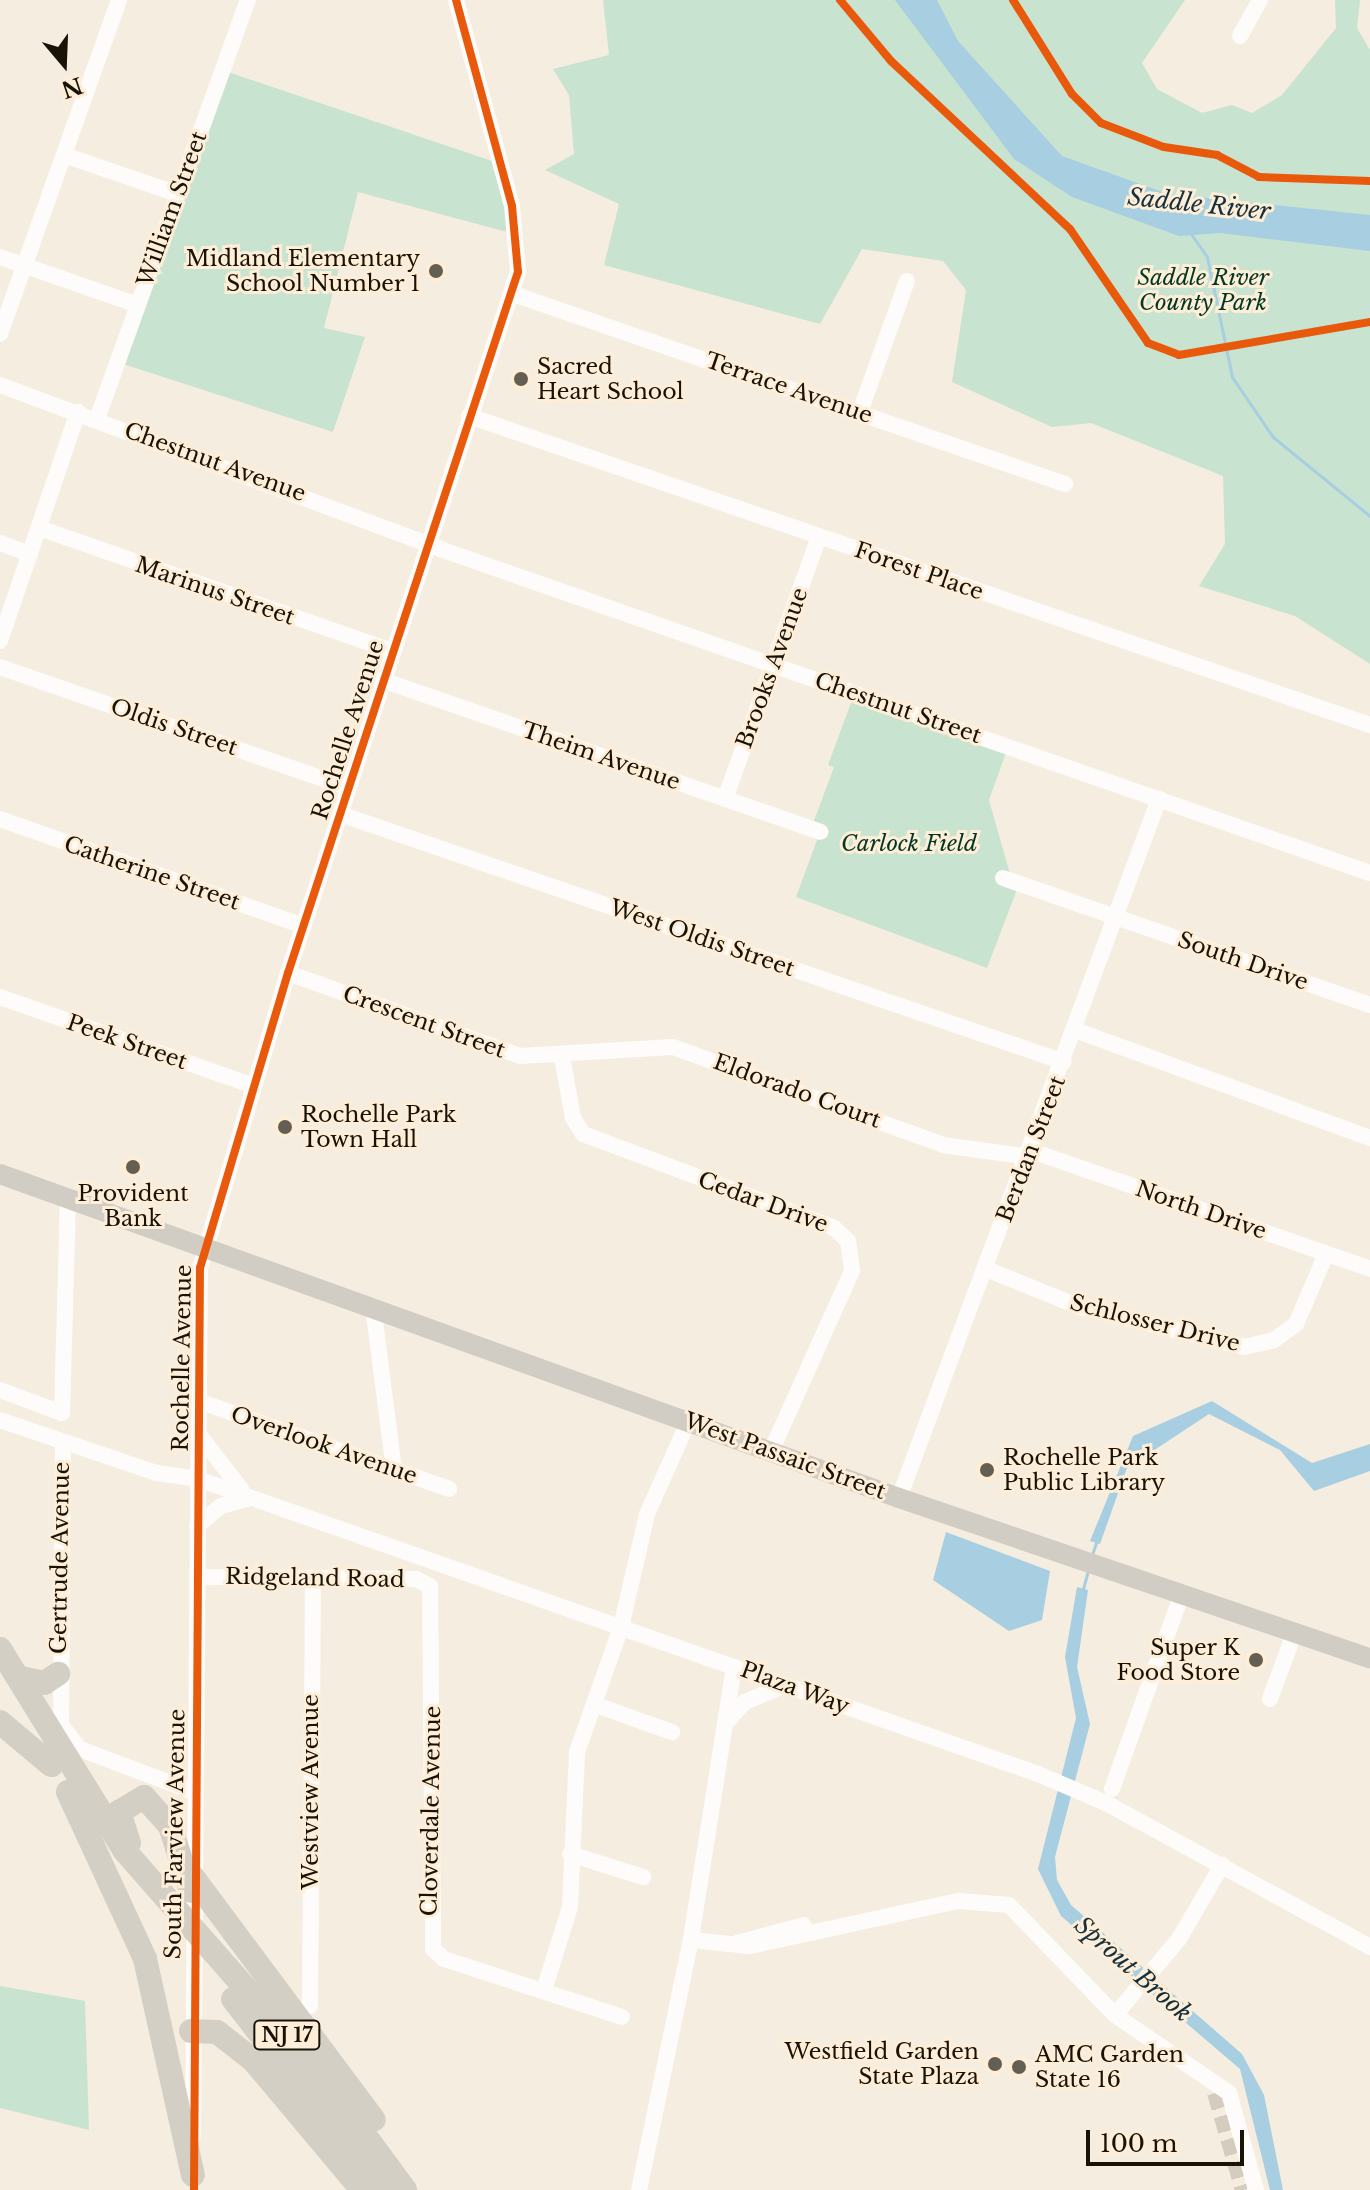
<!DOCTYPE html>
<style>
body{margin:0}
#map{position:relative;width:1370px;height:2190px;overflow:hidden;background:#f5ede0;font-family:"Libre Baskerville",serif}
div>[style]{position:absolute}
.green>*{inset:0;background:#c8e3cf}
.water>*{inset:0;background:#a7cee1}
.stream>*{height:3px;margin:-1.5px;padding:0 1.5px;transform-origin:1.5px;border-radius:1.5px;background:#a7cee1}
.minor-tunnel>*{height:16px;margin-top:-8px;transform-origin:0;background:repeating-linear-gradient(90deg,#d4ccbf 0 16px,transparent 0 24px)}
.minor>*{height:16px;margin:-8px;padding:0 8px;transform-origin:8px;border-radius:8px;background:#fefcfa}
.major>*{height:20px;margin:-10px;padding:0 10px;transform-origin:10px;border-radius:10px;background:#d1cdc5}
.highway>*{height:24px;margin:-12px;padding:0 12px;transform-origin:12px;border-radius:12px;background:#d4cfc4}
.cycleway>*{height:8px;margin:-4px;padding:0 4px;transform-origin:4px;border-radius:4px;background:#e8590c}
.dots>*{width:22px;height:22px;translate:-50% -50%;box-sizing:border-box;border:4px solid #feeed7;border-radius:50%}
span{translate:-50% -50%;white-space:nowrap;text-align:center;line-height:1.15;-webkit-text-stroke:6px #feeed7;paint-order:stroke}
.shield-label span{padding:2px 6px;background:#feeed7;border:2px solid;border-radius:6px;-webkit-text-stroke-width:0}
.shield-label{font-size:20px;color:#181207;font-weight:700}
.street-label{font-size:22px;color:#181207}
.poi-label{font-size:22px;color:#181207}
.right{translate:-100% -50%;text-align:right}
.left{translate:0 -50%;text-align:left}
.park-label{font-size:22px;color:#003725;font-style:italic}
.water-label{font-size:24px;color:#14303e;font-style:italic}
.north{position:absolute;left:24px;top:24px;width:80px;height:80px;-webkit-text-stroke:6px #feeed7;paint-order:stroke;rotate:161deg;font-size:22px;font-weight:700;line-height:32px;text-align:center;color:#181207}
.north::after{content:'';display:block;margin:auto;width:28px;height:36px;background:#181207;clip-path:polygon(50% 0,100% 100%,50% 72%,0 100%)}
.scale{position:absolute;left:1086px;top:2130px;width:158px;height:36px;box-sizing:border-box;border:4px solid #181207;border-top:0;padding-left:10px;font-size:24px;line-height:28px;white-space:nowrap;color:#181207;-webkit-text-stroke:6px #feeed7;paint-order:stroke}
</style>
<div id="map">
<div class="green">
<i style="clip-path:polygon(603px 0,1185px 0,1142px 63px,1157px 89px,1202px 113px,1232px 105px,1252px 113px,1282px 95px,1336px 28px,1335px 0,1360px 0,1357px 28px,1370px 50px,1370px 664px,1295px 616px,1199px 586px,1225px 544px,1223px 476px,1091px 423px,1052px 427px,952px 382px,966px 290px,943px 261px,862px 249px,820px 324px,604px 265px,619px 204px,545px 170px,574px 154px,569px 95px,553px 69px,609px 55px)"></i>
<i style="clip-path:polygon(222px 70px,501px 164px,518px 235px,358px 192px,324px 328px,365px 337px,333px 432px,117px 362px)"></i>
<i style="clip-path:polygon(855px 692px,1008px 747px,989px 800px,1012px 881px,1019px 884px,987px 968px,796px 897px,820px 832px,811px 829px,834px 767px,828px 765px)"></i>
<i style="clip-path:polygon(0 1986px,85px 2001px,89px 2130px,0 2108px)"></i>
</div>
<div class="water">
<i style="clip-path:polygon(895px 0,937px 0,958px 41px,1062px 156px,1168px 194px,1370px 215px,1370px 251px,1220px 233px,1179px 236px,1072px 197px,1014px 159px)"></i>
<i style="clip-path:polygon(1212px 1401px,1312px 1463px,1370px 1444px,1370px 1471px,1314px 1491px,1280px 1450px,1209px 1414px,1127px 1468px,1100px 1544px,1090px 1541px,1133px 1436px)"></i>
<i style="clip-path:polygon(946px 1532px,1050px 1571px,1042px 1620px,1009px 1631px,933px 1580px)"></i>
<i style="clip-path:polygon(1077px 1587px,1088px 1590px,1077px 1667px,1090px 1724px,1055px 1857px,1057px 1880px,1071px 1905px,1242px 2054px,1264px 2095px,1283px 2190px,1270px 2190px,1240px 2069px,1061px 1916px,1038px 1869px,1076px 1718px,1065px 1657px)"></i>
</div>
<div class="stream">
<i style="left:1191px;top:234px;width:28px;rotate:55deg"></i>
<i style="left:1207px;top:257px;width:123px;rotate:78.2deg"></i>
<i style="left:1232px;top:377px;width:73px;rotate:55.7deg"></i>
<i style="left:1273px;top:437px;width:125px;rotate:39.2deg"></i>
<i style="left:1092px;top:1555px;width:13px;rotate:-72deg"></i>
<i style="left:1083px;top:1589px;width:20px;rotate:-75deg"></i>
</div>
<div class="minor-tunnel">
<i style="left:1215px;top:2093px;width:101px;rotate:73.9deg"></i>
</div>
<div class="minor">
<i style="left:1240px;top:36px;width:41px;rotate:-60.9deg"></i>
<i style="left:64px;top:155px;width:120px;rotate:18.9deg"></i>
<i style="left:0;top:257px;width:146px;rotate:19.2deg"></i>
<i style="left:513px;top:294px;width:584px;rotate:18.99deg"></i>
<i style="left:0;top:334px;width:355px;rotate:-70.4deg"></i>
<i style="left:0;top:385px;width:470px;rotate:20.4deg"></i>
<i style="left:440px;top:549px;width:985px;rotate:19.21deg"></i>
<i style="left:860px;top:412px;width:139px;rotate:-70.3deg"></i>
<i style="left:469px;top:416px;width:953px;rotate:18.93deg"></i>
<i style="left:97px;top:419px;width:445px;rotate:-70.2deg"></i>
<i style="left:39px;top:528px;width:374px;rotate:19.2deg"></i>
<i style="left:0;top:543px;width:32px;rotate:20deg"></i>
<i style="left:0;top:641px;width:242px;rotate:-71.2deg"></i>
<i style="left:0;top:667px;width:369px;rotate:19.1deg"></i>
<i style="left:382px;top:680px;width:464px;rotate:19.1deg"></i>
<i style="left:725px;top:799px;width:279px;rotate:-70.3deg"></i>
<i style="left:340px;top:814px;width:765px;rotate:18.91deg"></i>
<i style="left:0;top:819px;width:322px;rotate:19.4deg"></i>
<i style="left:1003px;top:878px;width:388px;rotate:19.1deg"></i>
<i style="left:288px;top:973px;width:246px;rotate:19.7deg"></i>
<i style="left:520px;top:1056px;width:153px;rotate:-3.4deg"></i>
<i style="left:673px;top:1047px;width:287px;rotate:19.9deg"></i>
<i style="left:943px;top:1145px;width:87px;rotate:7.9deg"></i>
<i style="left:0;top:997px;width:269px;rotate:19.3deg"></i>
<i style="left:1075px;top:1030px;width:314px;rotate:20.1deg"></i>
<i style="left:562px;top:1057px;width:62px;rotate:79.8deg"></i>
<i style="left:573px;top:1118px;width:19px;rotate:58deg"></i>
<i style="left:583px;top:1134px;width:268px;rotate:20.5deg"></i>
<i style="left:834px;top:1228px;width:19px;rotate:43deg"></i>
<i style="left:848px;top:1241px;width:30px;rotate:82deg"></i>
<i style="left:852px;top:1271px;width:195px;rotate:114.2deg"></i>
<i style="left:1032px;top:1151px;width:358px;rotate:19.2deg"></i>
<i style="left:986px;top:1269px;width:101px;rotate:22deg"></i>
<i style="left:1080px;top:1307px;width:169px;rotate:13.7deg"></i>
<i style="left:1244px;top:1347px;width:31px;rotate:-13deg"></i>
<i style="left:1274px;top:1340px;width:27px;rotate:-36deg"></i>
<i style="left:1296px;top:1324px;width:76px;rotate:-66.8deg"></i>
<i style="left:373px;top:1306px;width:165px;rotate:82.7deg"></i>
<i style="left:0;top:1390px;width:66px;rotate:20.4deg"></i>
<i style="left:62px;top:1413px;width:216px;rotate:-88.4deg"></i>
<i style="left:198px;top:1401px;width:266px;rotate:19.3deg"></i>
<i style="left:0;top:1420px;width:166px;rotate:18.7deg"></i>
<i style="left:157px;top:1473px;width:41px;rotate:8.3deg"></i>
<i style="left:198px;top:1479px;width:890px;rotate:19.35deg"></i>
<i style="left:1038px;top:1774px;width:74px;rotate:23.1deg"></i>
<i style="left:1106px;top:1803px;width:301px;rotate:28.6deg"></i>
<i style="left:200px;top:1436px;width:67px;rotate:52.3deg"></i>
<i style="left:63px;top:1443px;width:282px;rotate:90.4deg"></i>
<i style="left:61px;top:1725px;width:31px;rotate:52deg"></i>
<i style="left:80px;top:1749px;width:119px;rotate:20.7deg"></i>
<i style="left:899px;top:1498px;width:746px;rotate:-69.6deg"></i>
<i style="left:197px;top:1526px;width:31px;rotate:-40deg"></i>
<i style="left:221px;top:1506px;width:31px;rotate:-15deg"></i>
<i style="left:197px;top:1577px;width:219px;rotate:0.5deg"></i>
<i style="left:416px;top:1579px;width:16px;rotate:27deg"></i>
<i style="left:430px;top:1586px;width:363px;rotate:89.5deg"></i>
<i style="left:433px;top:1949px;width:15px;rotate:42deg"></i>
<i style="left:444px;top:1959px;width:187px;rotate:18deg"></i>
<i style="left:734px;top:1667px;width:276px;rotate:99deg"></i>
<i style="left:691px;top:1940px;width:59px;rotate:5.8deg"></i>
<i style="left:750px;top:1946px;width:214px;rotate:-12.2deg"></i>
<i style="left:959px;top:1901px;width:50px;rotate:4.6deg"></i>
<i style="left:1009px;top:1905px;width:153px;rotate:46.1deg"></i>
<i style="left:1115px;top:2015px;width:138px;rotate:34.4deg"></i>
<i style="left:1229px;top:2093px;width:101px;rotate:74.4deg"></i>
<i style="left:1270px;top:1699px;width:72px;rotate:-69.8deg"></i>
<i style="left:596px;top:1705px;width:81px;rotate:19.6deg"></i>
<i style="left:725px;top:1724px;width:30px;rotate:-48deg"></i>
<i style="left:745px;top:1702px;width:43px;rotate:-23deg"></i>
<i style="left:1112px;top:1789px;width:208px;rotate:-70.3deg"></i>
<i style="left:570px;top:1854px;width:77px;rotate:17.5deg"></i>
<i style="left:737px;top:1943px;width:69px;rotate:-15deg"></i>
<i style="left:544px;top:1990px;width:87px;rotate:-72.6deg"></i>
<i style="left:570px;top:1907px;width:155px;rotate:-87.4deg"></i>
<i style="left:577px;top:1752px;width:133px;rotate:-70.6deg"></i>
<i style="left:621px;top:1627px;width:116px;rotate:-77deg"></i>
<i style="left:647px;top:1514px;width:103px;rotate:-65.9deg"></i>
<i style="left:310px;top:2006px;width:427px;rotate:-89.6deg"></i>
<i style="left:1115px;top:2015px;width:99px;rotate:-49.9deg"></i>
<i style="left:1179px;top:1939px;width:86px;rotate:-59.8deg"></i>
<i style="left:193px;top:2136px;width:868px;rotate:-89.54deg"></i>
<i style="left:200px;top:1268px;width:308px;rotate:-73.4deg"></i>
<i style="left:288px;top:973px;width:738px;rotate:-71.84deg"></i>
<i style="left:518px;top:272px;width:66px;rotate:-95.2deg"></i>
<i style="left:512px;top:206px;width:213px;rotate:-105.2deg"></i>
<i style="left:639px;top:2190px;width:255px;rotate:-78.3deg"></i>
</div>
<div class="major">
<i style="left:0;top:1174px;width:956px;rotate:19.82deg"></i>
<i style="left:899px;top:1498px;width:497px;rotate:18.8deg"></i>
</div>
<div class="highway">
<i style="left:0;top:1649px;width:236px;rotate:58.3deg"></i>
<i style="left:124px;top:1850px;width:288px;rotate:48.7deg"></i>
<i style="left:314px;top:2066px;width:154px;rotate:53.7deg"></i>
<i style="left:21px;top:1678px;width:24px;rotate:12deg"></i>
<i style="left:44px;top:1683px;width:17px;rotate:-33deg"></i>
<i style="left:0;top:1722px;width:67px;rotate:40.1deg"></i>
<i style="left:68px;top:1792px;width:184px;rotate:65.2deg"></i>
<i style="left:145px;top:1959px;width:221px;rotate:77.5deg"></i>
<i style="left:129px;top:1843px;width:33px;rotate:-108deg"></i>
<i style="left:119px;top:1812px;width:29px;rotate:-31deg"></i>
<i style="left:144px;top:1797px;width:39px;rotate:48deg"></i>
<i style="left:170px;top:1826px;width:68px;rotate:72.1deg"></i>
<i style="left:192px;top:1876px;width:304px;rotate:53.3deg"></i>
<i style="left:233px;top:1999px;width:242px;rotate:52.2deg"></i>
<i style="left:191px;top:2031px;width:26px;rotate:2deg"></i>
<i style="left:217px;top:2032px;width:46px;rotate:37.9deg"></i>
<i style="left:253px;top:2060px;width:170px;rotate:50deg"></i>
</div>
<div class="cycleway">
<i style="left:840px;top:0;width:80px;rotate:50.1deg"></i>
<i style="left:891px;top:61px;width:245px;rotate:43.2deg"></i>
<i style="left:1070px;top:229px;width:138px;rotate:55.6deg"></i>
<i style="left:1148px;top:343px;width:33px;rotate:21deg"></i>
<i style="left:1179px;top:355px;width:194px;rotate:-9.8deg"></i>
<i style="left:1013px;top:0;width:111px;rotate:57.9deg"></i>
<i style="left:1072px;top:94px;width:41px;rotate:45deg"></i>
<i style="left:1101px;top:123px;width:67px;rotate:20.9deg"></i>
<i style="left:1164px;top:147px;width:54px;rotate:8.6deg"></i>
<i style="left:1217px;top:155px;width:47px;rotate:27.6deg"></i>
<i style="left:1259px;top:177px;width:111px;rotate:2.1deg"></i>
<i style="left:194px;top:2190px;width:922px;rotate:-89.63deg"></i>
<i style="left:200px;top:1268px;width:308px;rotate:-73.4deg"></i>
<i style="left:288px;top:973px;width:738px;rotate:-71.84deg"></i>
<i style="left:518px;top:272px;width:66px;rotate:-95.2deg"></i>
<i style="left:512px;top:206px;width:213px;rotate:-105.2deg"></i>
</div>
<div class="dots">
<i style="left:436px;top:271px;background:#655f53"></i>
<i style="left:521px;top:379px;background:#655f53"></i>
<i style="left:285px;top:1127px;background:#655f53"></i>
<i style="left:133px;top:1167px;background:#655f53"></i>
<i style="left:987px;top:1470px;background:#655f53"></i>
<i style="left:1256px;top:1660px;background:#655f53"></i>
<i style="left:995px;top:2064px;background:#655f53"></i>
<i style="left:1019px;top:2067px;background:#655f53"></i>
</div>
<div class="shield-label">
<span style="left:287px;top:2035px">NJ 17</span>
</div>
<div class="street-label">
<span style="left:172px;top:209px;rotate:-70deg">William Street</span>
<span style="left:789px;top:388px;rotate:19deg">Terrace Avenue</span>
<span style="left:215px;top:462px;rotate:20deg">Chestnut Avenue</span>
<span style="left:919px;top:571px;rotate:19deg">Forest Place</span>
<span style="left:215px;top:591px;rotate:19deg">Marinus Street</span>
<span style="left:772px;top:668px;rotate:-70deg">Brooks Avenue</span>
<span style="left:898px;top:708px;rotate:19deg">Chestnut Street</span>
<span style="left:174px;top:727px;rotate:19deg">Oldis Street</span>
<span style="left:348px;top:730px;rotate:-72deg">Rochelle Avenue</span>
<span style="left:601px;top:756px;rotate:19deg">Theim Avenue</span>
<span style="left:152px;top:873px;rotate:19deg">Catherine Street</span>
<span style="left:702px;top:938px;rotate:19deg">West Oldis Street</span>
<span style="left:1243px;top:961px;rotate:19deg">South Drive</span>
<span style="left:424px;top:1022px;rotate:20deg">Crescent Street</span>
<span style="left:127px;top:1042px;rotate:19deg">Peek Street</span>
<span style="left:797px;top:1091px;rotate:20deg">Eldorado Court</span>
<span style="left:1031px;top:1149px;rotate:-69deg">Berdan Street</span>
<span style="left:763px;top:1202px;rotate:20deg">Cedar Drive</span>
<span style="left:1201px;top:1210px;rotate:19deg">North Drive</span>
<span style="left:1155px;top:1323px;rotate:14deg">Schlosser Drive</span>
<span style="left:182px;top:1358px;rotate:-89deg">Rochelle Avenue</span>
<span style="left:324px;top:1445px;rotate:19deg">Overlook Avenue</span>
<span style="left:785px;top:1456px;rotate:20deg">West Passaic Street</span>
<span style="left:60px;top:1558px;rotate:-89deg">Gertrude Avenue</span>
<span style="left:315px;top:1578px;rotate:1deg">Ridgeland Road</span>
<span style="left:795px;top:1688px;rotate:20deg">Plaza Way</span>
<span style="left:311px;top:1792px;rotate:-90deg">Westview Avenue</span>
<span style="left:431px;top:1811px;rotate:-89deg">Cloverdale Avenue</span>
<span style="left:175px;top:1834px;rotate:-89deg">South Farview Avenue</span>
</div>
<div class="poi-label">
<span class="right" style="left:420px;top:271px">Midland Elementary<br>School Number 1</span>
<span class="left" style="left:537px;top:379px">Sacred<br>Heart School</span>
<span class="left" style="left:301px;top:1127px">Rochelle Park<br>Town Hall</span>
<span style="left:133px;top:1206px">Provident<br>Bank</span>
<span class="left" style="left:1003px;top:1470px">Rochelle Park<br>Public Library</span>
<span class="right" style="left:1240px;top:1660px">Super K<br>Food Store</span>
<span class="right" style="left:979px;top:2064px">Westfield Garden<br>State Plaza</span>
<span class="left" style="left:1035px;top:2067px">AMC Garden<br>State 16</span>
</div>
<div class="park-label">
<span style="left:1203px;top:290px">Saddle River<br>County Park</span>
<span style="left:909px;top:844px">Carlock Field</span>
</div>
<div class="water-label">
<span style="left:1199px;top:204px;rotate:6deg">Saddle River</span>
<span style="left:1133px;top:1969px;rotate:41deg">Sprout Brook</span>
</div>
<div class="north">N</div>
<div class="scale">100 m</div>
</div>
